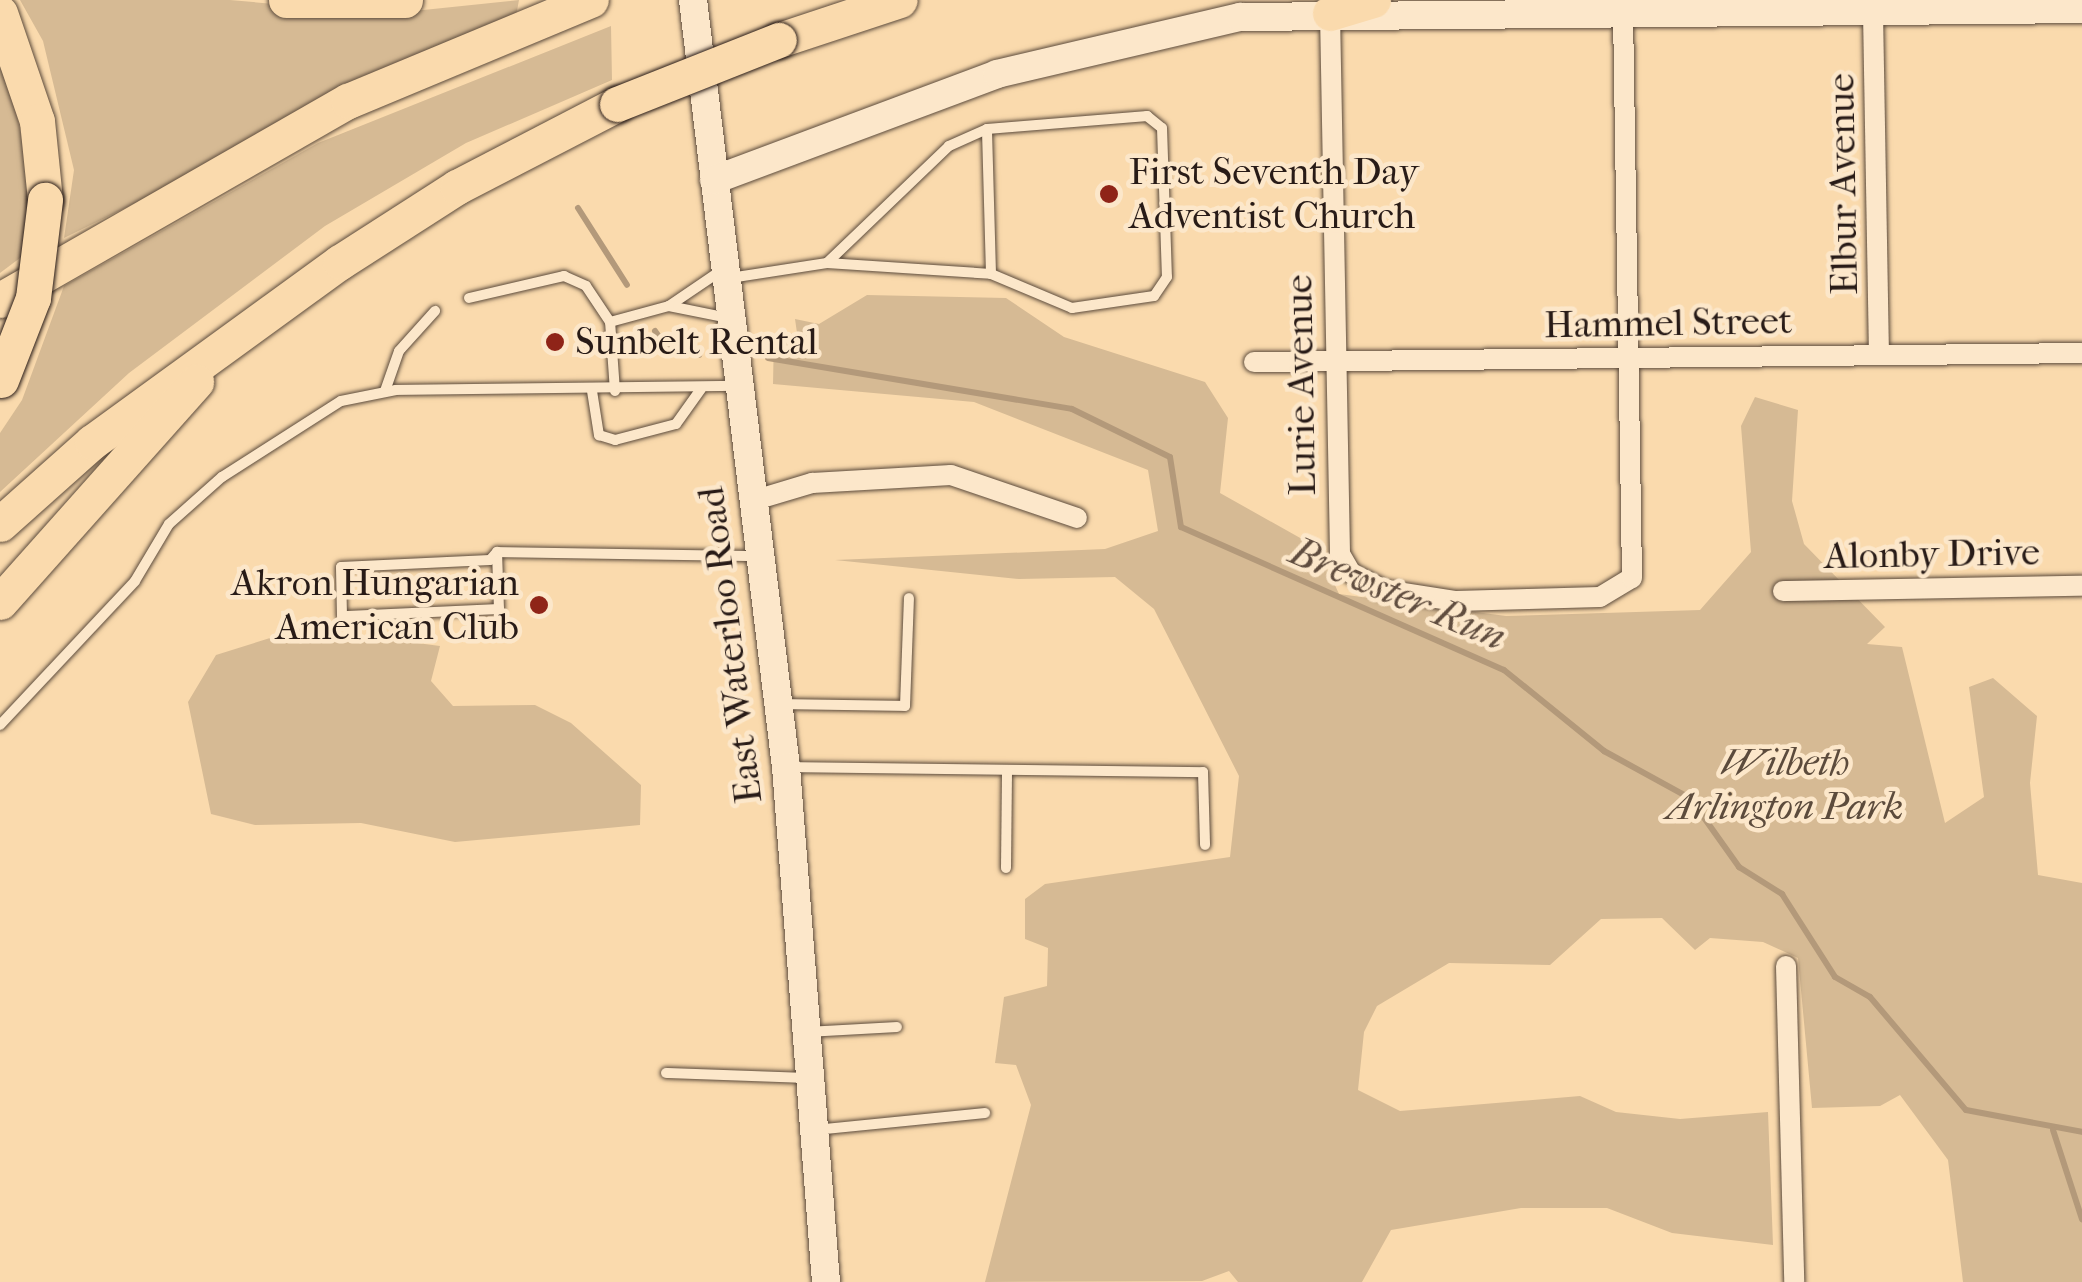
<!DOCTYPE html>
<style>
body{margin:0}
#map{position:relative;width:2082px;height:1282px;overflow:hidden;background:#fadaad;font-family:"IM FELL French Canon",serif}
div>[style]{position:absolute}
.green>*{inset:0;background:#d6ba94}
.stream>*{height:6px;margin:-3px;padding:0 3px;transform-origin:3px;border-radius:3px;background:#b3997a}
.roads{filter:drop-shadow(0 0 2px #5c4b3c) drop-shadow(0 0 2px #5c4b3c)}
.lane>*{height:10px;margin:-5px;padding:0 5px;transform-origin:5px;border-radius:5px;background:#fce7ca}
.street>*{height:20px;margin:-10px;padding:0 10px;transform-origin:10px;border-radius:10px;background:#fce7ca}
.secondary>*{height:28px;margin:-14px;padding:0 14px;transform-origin:14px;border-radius:14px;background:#fce7ca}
.highway>*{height:35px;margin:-17.5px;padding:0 17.5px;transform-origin:17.5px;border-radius:17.5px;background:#fadaad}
.bridges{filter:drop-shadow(0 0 2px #281b17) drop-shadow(0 0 2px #281b17)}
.highway-bridge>*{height:35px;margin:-17.5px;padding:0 17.5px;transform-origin:17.5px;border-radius:17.5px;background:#fadaad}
.dots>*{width:28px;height:28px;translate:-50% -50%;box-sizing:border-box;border:5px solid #fce7ca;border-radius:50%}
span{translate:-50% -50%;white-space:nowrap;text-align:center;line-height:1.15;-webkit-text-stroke:9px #fce7ca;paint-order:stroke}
.poi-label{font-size:38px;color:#281b17}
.left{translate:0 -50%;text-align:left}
.right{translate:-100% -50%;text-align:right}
.street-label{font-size:38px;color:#281b17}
.park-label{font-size:38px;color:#5c4b3c;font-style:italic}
.water-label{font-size:40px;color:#604d3f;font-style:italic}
</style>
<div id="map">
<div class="green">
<i style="clip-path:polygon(20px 0,230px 0,385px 14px,519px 0,516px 16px,64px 238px,74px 170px,43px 41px)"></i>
<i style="clip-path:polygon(611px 26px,612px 80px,466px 143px,325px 226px,129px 373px,0 492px,0 433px,22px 400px,64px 286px,318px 143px)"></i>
<i style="clip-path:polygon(0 36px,33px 191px,24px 255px,0 273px)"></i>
<i style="clip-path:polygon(867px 295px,1006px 298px,1064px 337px,1205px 382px,1228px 418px,1220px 493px,1318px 548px,1339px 594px,1506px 616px,1700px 610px,1751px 552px,1741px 426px,1755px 397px,1798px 410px,1792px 501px,1804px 544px,1885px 627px,1867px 644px,1902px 647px,1945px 823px,1984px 797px,1969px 687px,1993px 678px,2037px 716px,2030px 783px,2038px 875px,2082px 883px,2082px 1282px,1963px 1282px,1948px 1160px,1900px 1095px,1880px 1106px,1812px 1108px,1798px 958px,1763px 942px,1710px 938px,1695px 950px,1662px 918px,1601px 919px,1550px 965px,1449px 963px,1377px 1006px,1364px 1032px,1358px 1090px,1400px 1111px,1580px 1096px,1616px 1112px,1680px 1119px,1768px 1112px,1773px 1245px,1672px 1233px,1607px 1208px,1521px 1208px,1391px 1230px,1362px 1282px,1238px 1282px,1229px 1271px,1202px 1281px,985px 1282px,1031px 1105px,1016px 1065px,995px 1063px,1004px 997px,1047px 986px,1048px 948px,1025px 939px,1025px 899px,1045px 884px,1230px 857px,1239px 776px,1154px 609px,1115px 577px,1019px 579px,835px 560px,1105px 549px,1158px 531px,1148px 470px,974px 402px,773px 384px,774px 334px,797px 333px,795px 319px,819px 324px)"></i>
<i style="clip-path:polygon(302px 628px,440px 646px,431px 681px,453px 706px,535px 705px,571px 723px,641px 785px,640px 825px,455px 842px,361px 823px,255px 825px,211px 814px,188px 702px,216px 655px)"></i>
</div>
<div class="stream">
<i style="left:578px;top:208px;width:91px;rotate:57.5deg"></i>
<i style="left:655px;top:331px;width:21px;rotate:55deg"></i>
<i style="left:667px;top:348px;width:33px;rotate:12deg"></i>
<i style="left:768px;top:358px;width:308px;rotate:9.5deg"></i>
<i style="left:1072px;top:409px;width:109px;rotate:26.1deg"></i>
<i style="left:1170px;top:457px;width:71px;rotate:81.1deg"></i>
<i style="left:1181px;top:527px;width:353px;rotate:23.9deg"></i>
<i style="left:1504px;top:670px;width:129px;rotate:39deg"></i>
<i style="left:1604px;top:751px;width:98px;rotate:28.7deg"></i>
<i style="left:1690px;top:798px;width:85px;rotate:54.6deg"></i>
<i style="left:1739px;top:867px;width:51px;rotate:32.1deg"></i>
<i style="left:1782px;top:894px;width:98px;rotate:57.4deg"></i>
<i style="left:1835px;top:977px;width:40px;rotate:29.7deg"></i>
<i style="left:1870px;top:997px;width:148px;rotate:49.7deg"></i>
<i style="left:1966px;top:1110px;width:118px;rotate:10.7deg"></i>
<i style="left:2053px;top:1130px;width:94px;rotate:72deg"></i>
</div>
<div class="roads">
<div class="lane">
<i style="left:987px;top:129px;width:161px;rotate:-4.6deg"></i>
<i style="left:1147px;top:116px;width:19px;rotate:39deg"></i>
<i style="left:1162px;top:128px;width:149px;rotate:88.1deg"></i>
<i style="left:1167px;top:277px;width:23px;rotate:124deg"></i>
<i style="left:1154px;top:296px;width:83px;rotate:171.7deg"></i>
<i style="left:1072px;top:308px;width:88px;rotate:-157.2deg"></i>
<i style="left:722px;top:270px;width:64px;rotate:145.8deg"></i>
<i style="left:669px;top:306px;width:60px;rotate:11.5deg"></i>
<i style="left:730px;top:278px;width:98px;rotate:-8.8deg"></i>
<i style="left:827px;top:263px;width:164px;rotate:3.8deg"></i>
<i style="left:991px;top:274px;width:145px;rotate:-91.6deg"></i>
<i style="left:987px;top:129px;width:42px;rotate:155.9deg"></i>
<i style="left:949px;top:146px;width:169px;rotate:136.2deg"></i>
<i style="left:469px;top:298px;width:98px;rotate:-13deg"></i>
<i style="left:564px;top:276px;width:24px;rotate:24deg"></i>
<i style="left:586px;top:286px;width:43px;rotate:56.3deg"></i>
<i style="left:385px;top:391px;width:42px;rotate:-70.7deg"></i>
<i style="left:399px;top:351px;width:54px;rotate:-48deg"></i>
<i style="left:592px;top:391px;width:45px;rotate:81deg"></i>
<i style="left:599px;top:435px;width:17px;rotate:17deg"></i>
<i style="left:615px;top:440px;width:63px;rotate:-14.7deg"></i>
<i style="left:676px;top:424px;width:43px;rotate:-54.5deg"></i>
<i style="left:615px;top:391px;width:69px;rotate:-94.1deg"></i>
<i style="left:610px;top:322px;width:61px;rotate:-15.2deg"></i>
<i style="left:497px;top:552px;width:57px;rotate:88deg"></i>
<i style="left:499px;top:609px;width:157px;rotate:177.4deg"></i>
<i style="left:342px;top:616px;width:49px;rotate:-91.2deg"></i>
<i style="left:341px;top:567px;width:149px;rotate:-2.7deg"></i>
<i style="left:490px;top:560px;width:11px;rotate:-49deg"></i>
<i style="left:497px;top:552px;width:261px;rotate:0.9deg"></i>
<i style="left:783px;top:704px;width:122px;rotate:0.9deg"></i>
<i style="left:905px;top:706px;width:108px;rotate:-87.9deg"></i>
<i style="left:0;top:725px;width:197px;rotate:-46.8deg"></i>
<i style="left:135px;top:581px;width:66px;rotate:-59.2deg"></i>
<i style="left:169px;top:524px;width:71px;rotate:-41.6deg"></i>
<i style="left:222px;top:477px;width:141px;rotate:-32.6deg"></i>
<i style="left:341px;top:401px;width:56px;rotate:-11.3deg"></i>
<i style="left:396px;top:390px;width:340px;rotate:-0.7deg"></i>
<i style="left:787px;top:767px;width:416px;rotate:0.7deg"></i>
<i style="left:1203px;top:772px;width:73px;rotate:88.4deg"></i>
<i style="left:1006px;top:868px;width:98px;rotate:-89.4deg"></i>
<i style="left:807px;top:1032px;width:90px;rotate:-3.2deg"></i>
<i style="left:666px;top:1073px;width:143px;rotate:2deg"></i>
<i style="left:815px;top:1130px;width:171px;rotate:-5.7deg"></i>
</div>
<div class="street">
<i style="left:1873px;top:12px;width:342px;rotate:89deg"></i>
<i style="left:1330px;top:13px;width:541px;rotate:88.94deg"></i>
<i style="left:1340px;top:554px;width:22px;rotate:60deg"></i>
<i style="left:1351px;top:573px;width:37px;rotate:27deg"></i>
<i style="left:1384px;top:590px;width:73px;rotate:8.7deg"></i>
<i style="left:1456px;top:601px;width:144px;rotate:-1.6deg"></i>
<i style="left:1600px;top:597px;width:37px;rotate:-31deg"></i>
<i style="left:1632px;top:578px;width:564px;rotate:-90.91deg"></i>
<i style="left:1254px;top:362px;width:828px;rotate:-0.62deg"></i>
<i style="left:752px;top:501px;width:63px;rotate:-16.7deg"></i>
<i style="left:812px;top:483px;width:139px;rotate:-3.3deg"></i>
<i style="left:951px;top:475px;width:133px;rotate:18.8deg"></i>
<i style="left:1783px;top:591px;width:299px;rotate:-1deg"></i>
<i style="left:1786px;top:966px;width:316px;rotate:88.5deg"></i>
</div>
<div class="secondary">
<i style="left:693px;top:0;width:773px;rotate:83.09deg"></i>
<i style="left:786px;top:767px;width:517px;rotate:85.56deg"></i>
<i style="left:714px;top:180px;width:302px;rotate:-20.5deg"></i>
<i style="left:997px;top:74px;width:250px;rotate:-13.2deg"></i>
<i style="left:1240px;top:17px;width:842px;rotate:-0.54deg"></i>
</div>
<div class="highway">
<i style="left:286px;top:0;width:119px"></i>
<i style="left:0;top:13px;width:114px;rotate:71.1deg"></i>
<i style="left:37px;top:121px;width:79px;rotate:84.2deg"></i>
<i style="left:1330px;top:13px;width:45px;rotate:-16.8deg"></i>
<i style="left:779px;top:40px;width:127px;rotate:-18.3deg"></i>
<i style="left:0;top:300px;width:401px;rotate:-29.8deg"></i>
<i style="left:348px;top:101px;width:263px;rotate:-22.6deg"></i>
<i style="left:0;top:524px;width:123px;rotate:-41.7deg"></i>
<i style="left:92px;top:442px;width:306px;rotate:-36deg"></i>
<i style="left:340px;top:262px;width:139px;rotate:-32.7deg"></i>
<i style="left:457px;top:187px;width:180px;rotate:-27.4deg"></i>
<i style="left:0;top:602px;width:295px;rotate:-48.3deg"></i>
</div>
</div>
<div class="bridges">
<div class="highway-bridge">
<i style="left:617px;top:104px;width:174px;rotate:-21.6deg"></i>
<i style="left:1px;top:380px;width:88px;rotate:-68.7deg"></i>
<i style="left:33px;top:298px;width:99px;rotate:-83deg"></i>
</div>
</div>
<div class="dots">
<i style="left:1109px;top:194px;background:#8f2418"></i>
<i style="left:555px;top:342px;background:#8f2418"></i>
<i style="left:539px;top:605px;background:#8f2418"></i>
</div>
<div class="poi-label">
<span class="left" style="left:1129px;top:194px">First Seventh Day<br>Adventist Church</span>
<span class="left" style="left:575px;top:342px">Sunbelt Rental</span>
<span class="right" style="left:519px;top:605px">Akron Hungarian<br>American Club</span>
</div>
<div class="street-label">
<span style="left:1843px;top:184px;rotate:-91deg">Elbur Avenue</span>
<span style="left:1668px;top:323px;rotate:-1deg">Hammel Street</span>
<span style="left:1301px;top:385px;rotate:-91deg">Lurie Avenue</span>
<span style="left:1932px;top:554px;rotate:-1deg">Alonby Drive</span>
<span style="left:730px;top:645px;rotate:-97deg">East Waterloo Road</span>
</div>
<div class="park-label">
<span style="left:1785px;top:785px">Wilbeth<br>Arlington Park</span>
</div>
<div class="water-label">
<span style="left:1398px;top:594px;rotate:23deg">Brewster Run</span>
</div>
</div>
